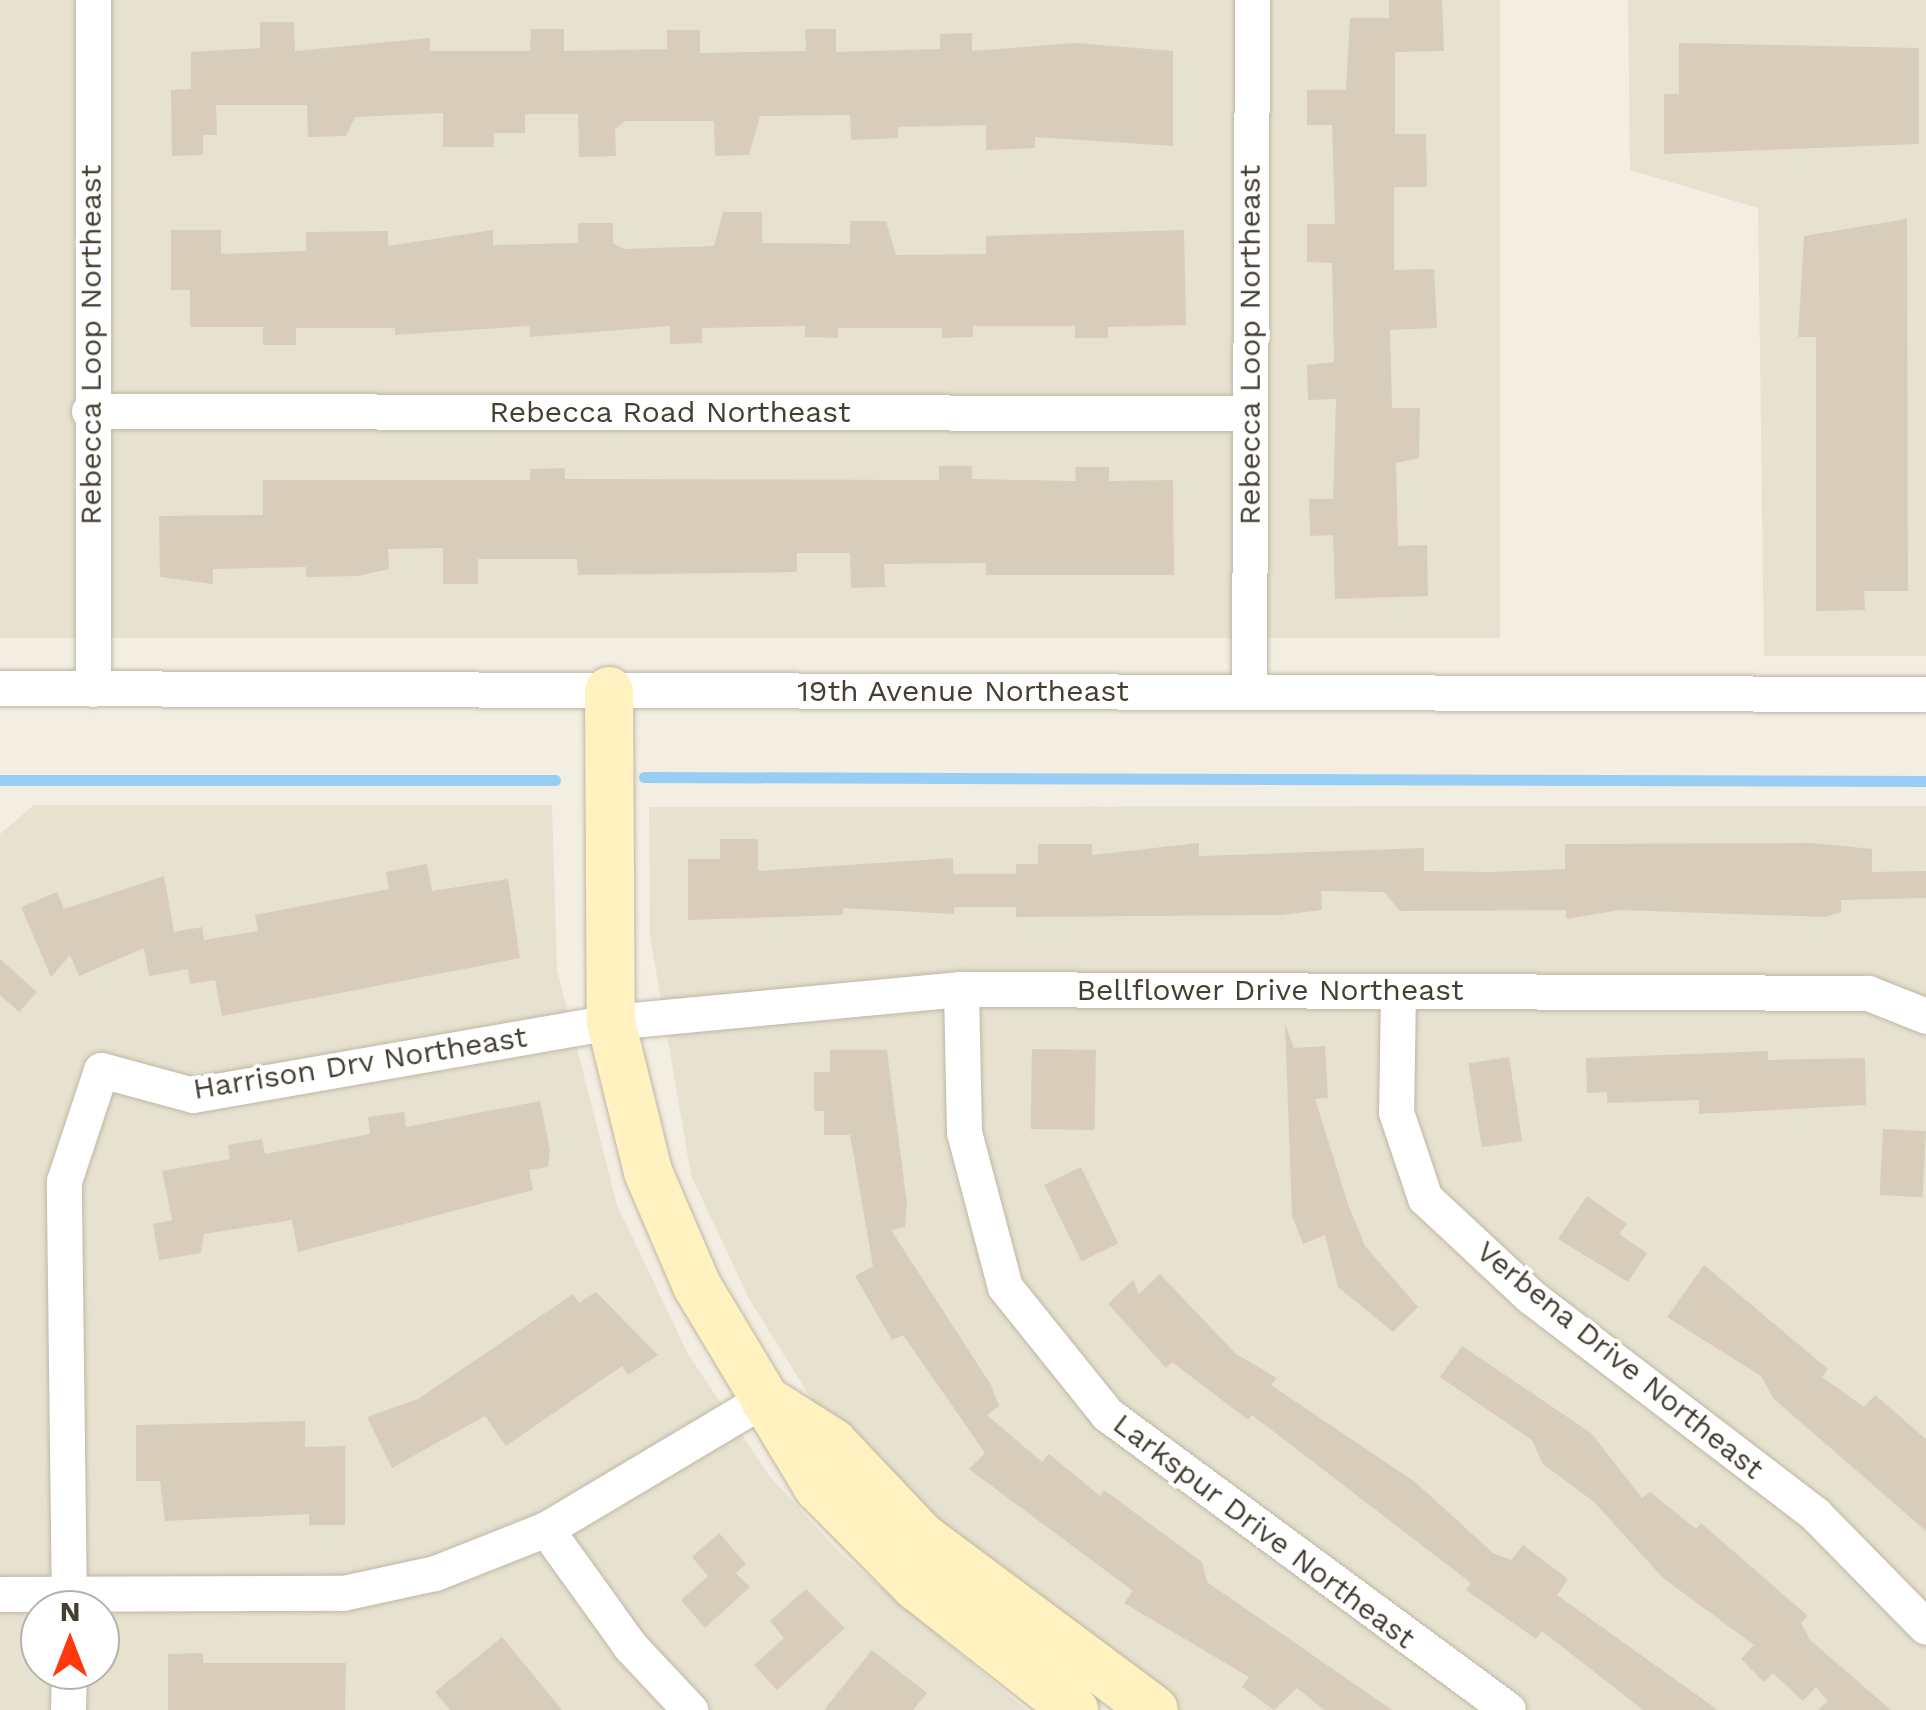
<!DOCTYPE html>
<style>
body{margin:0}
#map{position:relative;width:1926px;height:1710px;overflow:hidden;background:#f3eee2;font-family:"Work Sans",sans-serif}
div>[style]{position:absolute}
.residential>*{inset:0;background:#e7e1d0;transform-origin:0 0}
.stream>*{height:11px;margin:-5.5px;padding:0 5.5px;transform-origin:5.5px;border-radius:5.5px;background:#98cdf6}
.building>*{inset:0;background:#d8cdba;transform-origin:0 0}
.roads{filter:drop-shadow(0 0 2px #bfb7a4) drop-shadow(0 0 2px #bfb7a4)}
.street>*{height:35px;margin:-17.5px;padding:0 17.5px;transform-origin:17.5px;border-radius:17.5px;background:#fff}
.secondary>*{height:48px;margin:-24px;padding:0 24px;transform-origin:24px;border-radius:24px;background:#fff2c0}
span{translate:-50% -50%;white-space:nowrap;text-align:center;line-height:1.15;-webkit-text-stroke:8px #fff;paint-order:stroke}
.street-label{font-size:30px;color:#453e32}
.north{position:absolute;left:20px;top:1590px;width:100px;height:100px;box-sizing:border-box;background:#fff;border:2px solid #b5b2ad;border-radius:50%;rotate:0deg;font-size:28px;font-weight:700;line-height:40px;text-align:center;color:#453e32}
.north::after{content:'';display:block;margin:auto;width:35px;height:45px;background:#ff390d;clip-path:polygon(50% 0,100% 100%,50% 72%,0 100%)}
</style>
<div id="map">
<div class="residential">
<i style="left:0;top:0;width:1500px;height:638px"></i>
<i style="clip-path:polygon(1628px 0,1926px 0,1926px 656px,1764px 656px,1758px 208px,1630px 170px)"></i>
<i style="clip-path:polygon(evenodd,34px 805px,552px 805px,557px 970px,617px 1205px,688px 1354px,768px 1474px,838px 1551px,1027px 1710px,0 1710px,0 834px,34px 805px,40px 1610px,100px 1610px,100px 1670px,40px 1670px,40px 1610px)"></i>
<i style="clip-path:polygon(1926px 806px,1926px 1710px,1165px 1710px,1031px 1609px,824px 1419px,749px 1299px,691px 1175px,650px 936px,649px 807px)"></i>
</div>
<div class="stream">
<i style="left:644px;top:777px;width:1282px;rotate:0.18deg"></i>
<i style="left:0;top:780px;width:555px"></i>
</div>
<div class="building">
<i style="clip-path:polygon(1389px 0,1442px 0,1444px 51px,1395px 52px,1395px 134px,1426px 134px,1427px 187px,1394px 187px,1394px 270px,1434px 269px,1437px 328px,1390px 330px,1392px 408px,1420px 408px,1419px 458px,1396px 463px,1398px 546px,1427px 545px,1428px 596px,1335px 599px,1333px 535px,1310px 536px,1309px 499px,1333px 499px,1336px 399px,1308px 400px,1307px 365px,1334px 362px,1332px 263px,1307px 262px,1307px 224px,1335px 224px,1332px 125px,1307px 125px,1307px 90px,1346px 90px,1350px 18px,1389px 18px)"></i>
<i style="clip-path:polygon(260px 22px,294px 22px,295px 51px,430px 38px,430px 51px,530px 51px,531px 29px,564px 29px,564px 51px,667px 49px,667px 30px,700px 30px,700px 53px,806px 51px,805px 29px,836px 29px,836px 52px,940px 49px,940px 34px,972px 33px,972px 51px,1076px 43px,1173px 51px,1173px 146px,1035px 137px,1035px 148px,986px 150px,986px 125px,898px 127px,898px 138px,851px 140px,850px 115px,760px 116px,749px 155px,715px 156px,714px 121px,625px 121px,615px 129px,616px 156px,579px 157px,578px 114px,525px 114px,525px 133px,494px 133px,494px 147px,443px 147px,443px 113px,355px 117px,346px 136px,308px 137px,307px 105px,216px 105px,217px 135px,203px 135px,203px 155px,172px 156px,171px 90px,191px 89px,191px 52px,260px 48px)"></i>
<i style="clip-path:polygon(1679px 43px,1919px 48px,1919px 144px,1664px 154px,1664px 94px,1679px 94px)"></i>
<i style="clip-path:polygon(723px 212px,762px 212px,762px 243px,850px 244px,850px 221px,886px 221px,896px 255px,986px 254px,986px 236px,1184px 230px,1186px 325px,1108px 327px,1108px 338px,1075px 338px,1075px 326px,973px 326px,973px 337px,942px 338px,942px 328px,838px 328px,838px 338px,805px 337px,805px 326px,702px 328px,702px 343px,670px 344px,670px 326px,530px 337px,529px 326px,395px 335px,395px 328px,296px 328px,296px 345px,263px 345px,263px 327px,190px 327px,190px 290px,171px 290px,171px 230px,221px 230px,221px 254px,306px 251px,306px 232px,388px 231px,388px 246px,493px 230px,493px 245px,578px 243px,578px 223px,613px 223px,613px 243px,624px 249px,714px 246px)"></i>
<i style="clip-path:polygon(1907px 219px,1908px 591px,1864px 591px,1865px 610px,1816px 611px,1816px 337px,1798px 337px,1804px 236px)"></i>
<i style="clip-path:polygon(939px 466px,972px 466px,972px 479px,1076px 481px,1075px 467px,1109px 467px,1109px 481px,1173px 480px,1174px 575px,986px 575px,986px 563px,884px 564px,885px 587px,851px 588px,850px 553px,797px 553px,797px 572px,578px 575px,577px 559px,478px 559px,478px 584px,443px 584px,443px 548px,388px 549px,389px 569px,358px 576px,306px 577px,306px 567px,213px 569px,213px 584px,160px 577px,159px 516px,263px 515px,263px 480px,530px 480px,530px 469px,565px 468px,565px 479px,939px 480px)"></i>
<i style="clip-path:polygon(720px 839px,758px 839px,758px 871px,953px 858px,953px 874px,1016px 874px,1016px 864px,1038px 864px,1038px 844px,1092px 844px,1092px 855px,1199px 843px,1199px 856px,1424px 848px,1424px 871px,1490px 872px,1565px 869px,1565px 844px,1812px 843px,1872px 849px,1872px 872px,1926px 871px,1926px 898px,1841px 900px,1841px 912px,1826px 917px,1620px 910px,1566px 919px,1566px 910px,1400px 911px,1384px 892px,1321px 891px,1322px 910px,1281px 915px,1016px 917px,1016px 907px,954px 907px,954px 914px,843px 908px,843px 915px,688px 920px,688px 859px,720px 859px)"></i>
<i style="clip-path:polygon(427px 864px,432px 891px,508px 879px,520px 958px,222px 1016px,215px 980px,190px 984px,188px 969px,149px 976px,144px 948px,79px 976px,70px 955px,51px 977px,21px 907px,57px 892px,64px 909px,164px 876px,174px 932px,202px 927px,204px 940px,258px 931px,255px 915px,389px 889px,386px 872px)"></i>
<i style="clip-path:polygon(0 959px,37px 992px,19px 1012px,0 995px)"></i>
<i style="clip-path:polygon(1285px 1024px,1294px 1048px,1325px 1046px,1328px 1098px,1315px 1099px,1348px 1204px,1365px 1246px,1418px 1307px,1393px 1332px,1338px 1287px,1325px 1235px,1303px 1244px,1292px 1216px)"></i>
<i style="left:1032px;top:1049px;width:64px;height:80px;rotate:1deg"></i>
<i style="clip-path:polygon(830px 1050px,887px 1050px,907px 1204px,905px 1227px,891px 1230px,991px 1385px,999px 1406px,987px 1415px,1042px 1462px,1049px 1454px,1100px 1496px,1104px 1490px,1202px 1562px,1207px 1582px,1392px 1710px,1324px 1710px,1297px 1688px,1274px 1710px,1242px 1687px,1249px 1677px,1124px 1603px,1133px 1591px,969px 1469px,985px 1453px,903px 1335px,892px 1340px,855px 1276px,873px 1266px,850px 1135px,824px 1135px,824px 1111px,814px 1111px,814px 1072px,830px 1072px)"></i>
<i style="clip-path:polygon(1768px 1051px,1768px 1060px,1865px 1058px,1866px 1105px,1699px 1114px,1699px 1100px,1607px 1103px,1607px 1092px,1587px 1093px,1586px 1058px)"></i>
<i style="left:1509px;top:1057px;width:85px;height:41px;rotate:81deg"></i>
<i style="clip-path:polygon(540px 1101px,550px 1150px,548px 1167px,529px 1170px,533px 1190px,298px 1252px,292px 1220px,204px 1234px,201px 1253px,159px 1260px,153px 1224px,172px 1220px,162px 1171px,230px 1159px,228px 1145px,262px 1139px,265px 1154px,370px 1134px,368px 1117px,404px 1112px,406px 1127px)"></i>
<i style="left:1883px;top:1129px;width:43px;height:66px;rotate:3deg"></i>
<i style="left:1081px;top:1167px;width:85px;height:41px;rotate:64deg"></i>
<i style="clip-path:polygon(1587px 1196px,1627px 1224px,1619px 1234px,1647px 1253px,1628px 1282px,1558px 1239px)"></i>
<i style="clip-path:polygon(1704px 1265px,1828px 1369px,1822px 1377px,1864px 1407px,1875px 1395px,1926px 1439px,1926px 1531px,1774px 1399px,1761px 1376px,1667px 1317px)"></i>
<i style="clip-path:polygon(1160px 1274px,1236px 1354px,1277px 1378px,1271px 1385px,1415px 1482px,1493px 1553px,1511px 1560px,1523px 1545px,1568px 1579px,1557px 1595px,1718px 1710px,1643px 1710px,1542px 1631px,1536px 1639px,1466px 1590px,1471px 1583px,1252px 1415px,1248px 1420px,1172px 1362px,1166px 1368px,1108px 1304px,1133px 1280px,1139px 1294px)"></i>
<i style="clip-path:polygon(596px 1292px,658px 1355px,628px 1375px,622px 1366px,506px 1446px,485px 1416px,392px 1468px,367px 1417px,418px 1399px,573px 1294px,579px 1303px)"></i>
<i style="clip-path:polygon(1462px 1346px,1591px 1433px,1642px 1498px,1650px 1492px,1696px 1529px,1701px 1523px,1808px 1616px,1801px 1623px,1810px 1640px,1891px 1710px,1818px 1710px,1828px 1701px,1816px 1687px,1803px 1701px,1773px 1673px,1764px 1682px,1741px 1659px,1754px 1645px,1663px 1578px,1594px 1502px,1543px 1464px,1532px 1440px,1440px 1377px)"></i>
<i style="clip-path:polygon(305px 1421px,305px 1447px,345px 1446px,345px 1525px,309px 1525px,309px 1514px,165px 1521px,160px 1481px,136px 1481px,136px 1425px)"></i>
<i style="clip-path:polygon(719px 1533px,746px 1564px,736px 1573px,750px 1587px,705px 1628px,681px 1600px,708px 1576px,692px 1557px)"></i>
<i style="clip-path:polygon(806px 1589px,845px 1628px,777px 1690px,754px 1665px,784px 1638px,770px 1621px)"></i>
<i style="clip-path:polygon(502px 1637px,562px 1710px,450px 1710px,435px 1692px)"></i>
<i style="clip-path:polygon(872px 1650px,927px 1693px,913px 1710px,824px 1710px)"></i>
<i style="clip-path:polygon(203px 1653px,203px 1663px,346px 1663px,345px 1710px,168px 1710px,168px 1654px)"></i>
</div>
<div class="roads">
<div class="street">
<i style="left:93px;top:0;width:689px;rotate:90deg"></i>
<i style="left:89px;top:411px;width:1161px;rotate:0.1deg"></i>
<i style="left:0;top:688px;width:1926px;rotate:0.18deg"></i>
<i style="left:1249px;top:691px;width:691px;rotate:-89.75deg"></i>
<i style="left:961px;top:989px;width:143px;rotate:88.8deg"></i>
<i style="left:964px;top:1132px;width:160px;rotate:75.2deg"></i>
<i style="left:1005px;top:1287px;width:163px;rotate:51.2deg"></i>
<i style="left:1107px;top:1414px;width:498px;rotate:36.4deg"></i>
<i style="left:1398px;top:991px;width:121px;rotate:90.9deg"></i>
<i style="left:1396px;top:1112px;width:91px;rotate:71.4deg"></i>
<i style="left:1425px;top:1198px;width:144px;rotate:43deg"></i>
<i style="left:1530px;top:1296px;width:359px;rotate:37.4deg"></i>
<i style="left:1815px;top:1514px;width:158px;rotate:45.5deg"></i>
<i style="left:546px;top:1529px;width:144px;rotate:54.3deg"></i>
<i style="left:630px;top:1646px;width:88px;rotate:46.8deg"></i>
<i style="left:0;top:1594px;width:343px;rotate:-0.2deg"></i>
<i style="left:343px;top:1593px;width:94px;rotate:-12.3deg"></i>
<i style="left:435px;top:1573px;width:119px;rotate:-21.6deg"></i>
<i style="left:546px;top:1529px;width:254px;rotate:-30.8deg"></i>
<i style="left:69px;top:1610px;width:429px;rotate:-90.7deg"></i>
<i style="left:64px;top:1181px;width:117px;rotate:-71.6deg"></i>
<i style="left:101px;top:1070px;width:95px;rotate:15.2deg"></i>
<i style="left:193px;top:1095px;width:424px;rotate:-9.9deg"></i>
<i style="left:611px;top:1022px;width:352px;rotate:-5.4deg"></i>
<i style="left:961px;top:989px;width:907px;rotate:0.25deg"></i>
<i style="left:1868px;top:993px;width:62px;rotate:21.6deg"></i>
<i style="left:68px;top:1710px;width:40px;rotate:-88.6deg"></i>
</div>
<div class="secondary">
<i style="left:609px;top:691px;width:331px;rotate:89.7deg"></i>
<i style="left:611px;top:1022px;width:154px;rotate:76.1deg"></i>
<i style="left:648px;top:1172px;width:124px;rotate:66.7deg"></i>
<i style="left:697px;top:1286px;width:235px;rotate:59deg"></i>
<i style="left:818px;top:1487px;width:139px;rotate:45.3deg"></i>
<i style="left:916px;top:1586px;width:201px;rotate:38.1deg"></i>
<i style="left:764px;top:1399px;width:82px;rotate:32.5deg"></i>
<i style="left:833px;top:1443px;width:129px;rotate:46.6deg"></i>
<i style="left:922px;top:1537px;width:289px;rotate:36.7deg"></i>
</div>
</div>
<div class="street-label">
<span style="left:91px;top:345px;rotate:-90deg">Rebecca Loop Northeast</span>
<span style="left:1250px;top:345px;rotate:-90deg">Rebecca Loop Northeast</span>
<span style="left:670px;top:412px">Rebecca Road Northeast</span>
<span style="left:963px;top:691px">19th Avenue Northeast</span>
<span style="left:1270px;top:990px">Bellflower Drive Northeast</span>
<span style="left:360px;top:1063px;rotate:-9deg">Harrison Drv Northeast</span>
<span style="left:1620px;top:1360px;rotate:39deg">Verbena Drive Northeast</span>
<span style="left:1264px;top:1531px;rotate:37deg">Larkspur Drive Northeast</span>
</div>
<div class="north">N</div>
</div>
